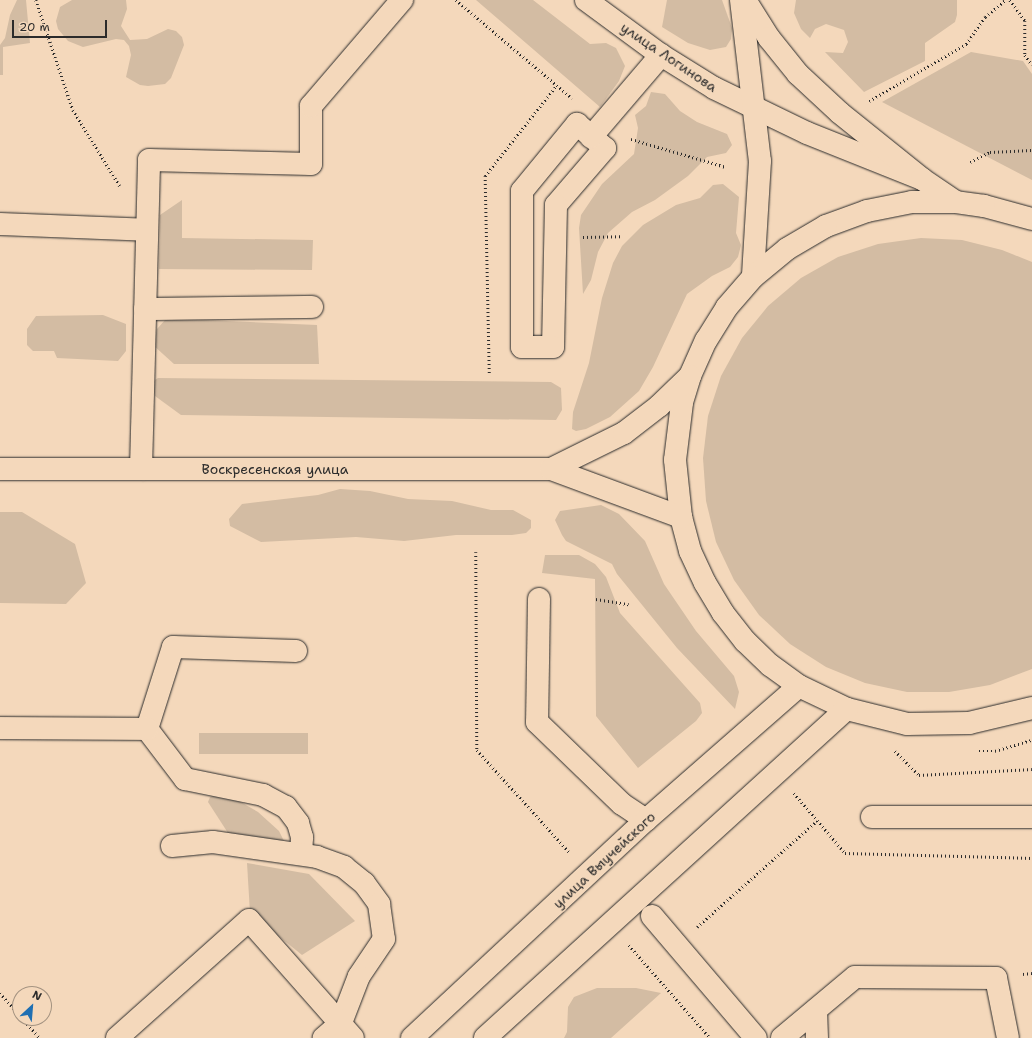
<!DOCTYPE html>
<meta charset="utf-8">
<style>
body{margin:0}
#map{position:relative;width:1032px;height:1038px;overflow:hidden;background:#f4d8bb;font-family:"Shantell Sans",sans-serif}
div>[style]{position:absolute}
.green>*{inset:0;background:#d3bca3;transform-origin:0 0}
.path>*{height:2.5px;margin-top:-1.25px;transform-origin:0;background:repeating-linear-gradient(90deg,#2b2b2b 0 1px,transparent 0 4px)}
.roads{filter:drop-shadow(0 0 1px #2b2b2b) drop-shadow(0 0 1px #2b2b2b)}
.minor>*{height:22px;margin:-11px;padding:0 11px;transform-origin:11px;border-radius:11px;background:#f4d8bb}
.major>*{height:22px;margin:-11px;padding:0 11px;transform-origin:11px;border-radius:11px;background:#f4d8bb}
span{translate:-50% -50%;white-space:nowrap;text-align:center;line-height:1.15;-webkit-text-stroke:3px #f4d8bb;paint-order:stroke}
.street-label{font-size:14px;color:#2b2b2b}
.north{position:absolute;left:12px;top:986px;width:40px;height:40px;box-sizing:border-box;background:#f4d8bb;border:1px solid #a49381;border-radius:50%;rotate:26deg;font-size:11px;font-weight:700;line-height:16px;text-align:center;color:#2b2b2b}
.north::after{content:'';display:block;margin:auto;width:14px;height:18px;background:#1f6fb2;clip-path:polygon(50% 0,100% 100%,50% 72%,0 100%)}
.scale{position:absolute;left:12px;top:20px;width:95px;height:18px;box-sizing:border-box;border:2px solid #2b2b2b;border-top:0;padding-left:5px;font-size:12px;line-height:14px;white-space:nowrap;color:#2b2b2b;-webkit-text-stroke:3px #f4d8bb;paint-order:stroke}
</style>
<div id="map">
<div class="green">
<i style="clip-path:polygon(17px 0,26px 0,30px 43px,3px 47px,3px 75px,0 75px,0 45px,5px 38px,10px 15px)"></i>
<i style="clip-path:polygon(72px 0,126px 0,127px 9px,121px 26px,130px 40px,147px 39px,168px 29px,176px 31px,182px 37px,184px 45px,171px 78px,165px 84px,148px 86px,140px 85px,126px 77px,131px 55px,129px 46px,124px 40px,116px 39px,83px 47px,68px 41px,58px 29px,56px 21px,60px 7px)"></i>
<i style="clip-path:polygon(476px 0,533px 0,590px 44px,606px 43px,616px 48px,625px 66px,619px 81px,600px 107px)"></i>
<i style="clip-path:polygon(667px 0,722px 0,732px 28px,731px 39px,726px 47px,710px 50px,688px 43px,662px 27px)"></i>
<i style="clip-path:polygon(796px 0,957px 0,957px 15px,955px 22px,925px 43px,925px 61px,864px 92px,825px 52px,843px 53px,848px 42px,844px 30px,826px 24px,815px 29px,810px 38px,801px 29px,794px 13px)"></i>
<i style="clip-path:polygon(971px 52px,1023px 61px,1032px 74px,1032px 180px,882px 102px)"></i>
<i style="clip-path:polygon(651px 92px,665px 94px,680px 111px,697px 122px,727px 134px,732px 145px,726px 153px,707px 157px,688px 176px,655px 200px,632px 212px,608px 233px,598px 252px,591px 280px,583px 294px,579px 228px,581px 215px,602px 184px,634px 154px,638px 128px,635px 115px,646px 106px)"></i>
<i style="clip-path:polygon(723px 184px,739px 197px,736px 233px,741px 245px,738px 257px,730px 267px,712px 276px,687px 294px,653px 367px,639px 391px,610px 417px,586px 429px,576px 431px,572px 429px,573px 412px,589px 363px,602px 298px,613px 263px,622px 246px,643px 225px,676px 205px,700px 198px,713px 185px)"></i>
<i style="clip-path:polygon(182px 200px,182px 238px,313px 240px,312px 270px,159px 269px,160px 215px)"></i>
<i style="clip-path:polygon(921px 238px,962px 240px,1002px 250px,1032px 262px,1032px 669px,990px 685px,949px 692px,907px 692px,865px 683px,826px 667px,790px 644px,759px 615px,734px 580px,716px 542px,706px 501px,703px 458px,708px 416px,721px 376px,742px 338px,768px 306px,801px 278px,838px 257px,878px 244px)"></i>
<i style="clip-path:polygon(36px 316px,103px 315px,126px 324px,126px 351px,118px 361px,57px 358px,54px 351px,33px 351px,27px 345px,27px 329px)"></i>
<i style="clip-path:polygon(184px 319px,317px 325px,319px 364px,174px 364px,153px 345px,157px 329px,165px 320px)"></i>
<i style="clip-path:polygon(158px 378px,551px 382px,561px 388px,562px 410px,556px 420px,181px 415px,155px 396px,152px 382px)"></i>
<i style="clip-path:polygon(340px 489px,370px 491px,408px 499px,452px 501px,491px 510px,513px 510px,531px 520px,531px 528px,526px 533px,512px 535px,456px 535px,404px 541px,356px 537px,261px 542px,230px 526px,229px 519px,242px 504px,318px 495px)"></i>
<i style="clip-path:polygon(601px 505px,619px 514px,645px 541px,664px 584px,696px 631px,734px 676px,739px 692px,735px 709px,677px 648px,617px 574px,612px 564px,566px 541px,562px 535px,555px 520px,560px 511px)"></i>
<i style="clip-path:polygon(0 512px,22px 512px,75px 544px,86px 583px,66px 604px,0 603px)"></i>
<i style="clip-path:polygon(545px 555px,579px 555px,595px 564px,606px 577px,620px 613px,700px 703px,702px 713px,696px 721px,638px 768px,596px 716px,595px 579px,542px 573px)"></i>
<i style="left:199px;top:733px;width:109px;height:21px"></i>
<i style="clip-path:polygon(216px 795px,232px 797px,258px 812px,279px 831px,284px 841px,280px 845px,228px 833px,208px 802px,210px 797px)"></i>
<i style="clip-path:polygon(247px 863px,309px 874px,355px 921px,302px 955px,250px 913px)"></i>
<i style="clip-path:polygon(597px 988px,636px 988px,661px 993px,611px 1038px,564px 1038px,567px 1032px,568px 1007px,574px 997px)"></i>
</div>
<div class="path">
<i style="left:36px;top:0;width:116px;rotate:71.4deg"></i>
<i style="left:73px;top:110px;width:89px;rotate:58.3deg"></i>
<i style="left:456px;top:0;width:152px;rotate:40.2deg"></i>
<i style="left:1010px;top:0;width:26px;rotate:54deg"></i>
<i style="left:1025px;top:21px;width:34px;rotate:90deg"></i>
<i style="left:1025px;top:55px;width:12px;rotate:55deg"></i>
<i style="left:869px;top:101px;width:113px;rotate:-30.4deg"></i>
<i style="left:966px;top:44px;width:33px;rotate:-55deg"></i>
<i style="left:985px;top:17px;width:26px;rotate:-40deg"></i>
<i style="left:631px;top:139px;width:99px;rotate:16.4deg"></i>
<i style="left:970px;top:162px;width:22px;rotate:-27deg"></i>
<i style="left:990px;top:152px;width:42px;rotate:-2.7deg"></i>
<i style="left:583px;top:237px;width:39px;rotate:-1deg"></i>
<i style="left:489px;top:373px;width:197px;rotate:-91.2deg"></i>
<i style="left:485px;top:176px;width:115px;rotate:-51.7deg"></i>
<i style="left:476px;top:552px;width:198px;rotate:89.7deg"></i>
<i style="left:477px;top:750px;width:139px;rotate:47.9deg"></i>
<i style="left:596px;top:599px;width:33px;rotate:9deg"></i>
<i style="left:895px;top:751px;width:34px;rotate:45deg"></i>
<i style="left:919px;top:775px;width:113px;rotate:-3deg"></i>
<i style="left:979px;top:751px;width:16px"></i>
<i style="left:995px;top:751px;width:39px;rotate:-17deg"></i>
<i style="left:794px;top:793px;width:79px;rotate:49.6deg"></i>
<i style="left:845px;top:853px;width:187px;rotate:1.5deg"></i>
<i style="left:697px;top:927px;width:160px;rotate:-41.5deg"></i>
<i style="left:629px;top:945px;width:123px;rotate:48.9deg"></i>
<i style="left:1023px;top:974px;width:9px;rotate:-6deg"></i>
<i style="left:0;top:993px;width:30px;rotate:48deg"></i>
<i style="left:22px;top:1018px;width:27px;rotate:48deg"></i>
</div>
<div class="roads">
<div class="minor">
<i style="left:586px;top:0;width:93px;rotate:36.3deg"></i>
<i style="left:661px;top:55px;width:62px;rotate:31.9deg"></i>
<i style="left:714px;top:88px;width:103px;rotate:25.8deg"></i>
<i style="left:807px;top:133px;width:124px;rotate:21.8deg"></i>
<i style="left:741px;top:0;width:162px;rotate:83.3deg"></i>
<i style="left:760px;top:161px;width:116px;rotate:93.5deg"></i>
<i style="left:745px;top:0;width:45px;rotate:57.7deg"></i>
<i style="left:769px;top:38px;width:46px;rotate:51.1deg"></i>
<i style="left:798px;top:74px;width:57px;rotate:42.9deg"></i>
<i style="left:840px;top:113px;width:105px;rotate:38.8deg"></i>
<i style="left:922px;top:179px;width:41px;rotate:34.1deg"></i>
<i style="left:577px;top:124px;width:37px;rotate:41deg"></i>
<i style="left:605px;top:148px;width:75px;rotate:130.7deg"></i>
<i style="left:556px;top:205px;width:142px;rotate:91.2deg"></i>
<i style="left:553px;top:347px;width:31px;rotate:180deg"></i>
<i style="left:522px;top:347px;width:156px;rotate:-90deg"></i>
<i style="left:522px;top:191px;width:87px;rotate:-50.6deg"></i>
<i style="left:591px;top:137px;width:108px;rotate:-49.5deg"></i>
<i style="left:0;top:224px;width:147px;rotate:2.3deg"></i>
<i style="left:145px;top:309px;width:167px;rotate:-0.7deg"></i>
<i style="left:141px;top:469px;width:309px;rotate:-88.5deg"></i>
<i style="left:149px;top:160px;width:162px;rotate:1.4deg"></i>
<i style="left:311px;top:164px;width:58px;rotate:-90deg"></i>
<i style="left:311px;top:106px;width:140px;rotate:-49.4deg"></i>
<i style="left:539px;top:599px;width:123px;rotate:90.9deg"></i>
<i style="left:537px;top:722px;width:118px;rotate:44deg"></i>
<i style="left:622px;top:804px;width:29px;rotate:34deg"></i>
<i style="left:296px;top:651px;width:123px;rotate:-178.1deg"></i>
<i style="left:173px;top:647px;width:86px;rotate:107.6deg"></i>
<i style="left:147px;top:729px;width:63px;rotate:52.8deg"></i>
<i style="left:185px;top:779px;width:80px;rotate:11.6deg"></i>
<i style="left:263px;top:795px;width:26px;rotate:28deg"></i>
<i style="left:286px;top:807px;width:20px;rotate:53deg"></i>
<i style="left:298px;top:823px;width:15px;rotate:74deg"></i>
<i style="left:302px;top:837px;width:17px;rotate:93deg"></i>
<i style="left:0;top:728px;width:147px;rotate:0.4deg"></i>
<i style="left:872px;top:817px;width:160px"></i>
<i style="left:172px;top:846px;width:41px;rotate:-5.6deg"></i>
<i style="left:213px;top:842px;width:105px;rotate:8.2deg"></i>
<i style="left:317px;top:857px;width:29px;rotate:20deg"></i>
<i style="left:344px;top:867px;width:26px;rotate:39deg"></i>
<i style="left:364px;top:883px;width:26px;rotate:54deg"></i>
<i style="left:379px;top:904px;width:35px;rotate:82deg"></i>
<i style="left:384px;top:939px;width:45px;rotate:124deg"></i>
<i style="left:359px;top:976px;width:50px;rotate:111deg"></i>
<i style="left:341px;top:1023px;width:23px;rotate:139deg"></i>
<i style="left:652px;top:916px;width:160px;rotate:49.6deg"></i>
<i style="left:816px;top:1010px;width:28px;rotate:88deg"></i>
<i style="left:117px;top:1038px;width:177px;rotate:-41.8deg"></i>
<i style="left:249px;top:920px;width:157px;rotate:48.6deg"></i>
<i style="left:782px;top:1038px;width:95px;rotate:-39.9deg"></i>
<i style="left:855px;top:977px;width:141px;rotate:0.4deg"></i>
<i style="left:996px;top:978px;width:61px;rotate:78.7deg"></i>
</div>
<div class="major">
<i style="left:1032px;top:219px;width:50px;rotate:-164.8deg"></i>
<i style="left:984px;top:206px;width:28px;rotate:-172deg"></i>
<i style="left:956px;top:202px;width:44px;rotate:180deg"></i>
<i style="left:912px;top:202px;width:46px;rotate:168.7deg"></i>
<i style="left:867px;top:211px;width:44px;rotate:159.9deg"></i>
<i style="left:826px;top:226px;width:45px;rotate:149.5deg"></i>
<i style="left:787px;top:249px;width:44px;rotate:140.5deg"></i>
<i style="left:753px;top:277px;width:40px;rotate:131deg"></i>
<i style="left:727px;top:307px;width:39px;rotate:122deg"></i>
<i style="left:706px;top:340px;width:39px;rotate:114deg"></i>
<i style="left:690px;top:376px;width:28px;rotate:107deg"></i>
<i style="left:682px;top:403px;width:57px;rotate:97deg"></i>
<i style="left:675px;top:460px;width:57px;rotate:84deg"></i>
<i style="left:681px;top:517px;width:35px;rotate:75deg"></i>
<i style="left:690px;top:551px;width:35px;rotate:65deg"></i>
<i style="left:705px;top:583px;width:35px;rotate:59deg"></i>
<i style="left:723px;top:613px;width:36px;rotate:52deg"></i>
<i style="left:745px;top:641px;width:35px;rotate:44deg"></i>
<i style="left:770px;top:665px;width:36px;rotate:36deg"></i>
<i style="left:799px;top:686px;width:53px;rotate:25.6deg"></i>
<i style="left:847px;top:709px;width:62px;rotate:14deg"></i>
<i style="left:907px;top:724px;width:62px;rotate:-0.9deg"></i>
<i style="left:969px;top:723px;width:65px;rotate:-13.4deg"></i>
<i style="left:0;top:469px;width:551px"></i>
<i style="left:551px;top:469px;width:139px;rotate:20.3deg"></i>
<i style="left:551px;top:469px;width:81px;rotate:-26.3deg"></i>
<i style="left:624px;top:433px;width:44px;rotate:-37.6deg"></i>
<i style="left:659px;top:406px;width:43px;rotate:-44.1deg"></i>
<i style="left:412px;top:1038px;width:320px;rotate:-43deg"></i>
<i style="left:646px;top:820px;width:203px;rotate:-41.2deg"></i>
<i style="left:485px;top:1038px;width:489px;rotate:-42.3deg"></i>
</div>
</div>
<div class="street-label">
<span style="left:669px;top:57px;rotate:34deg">улица Логинова</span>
<span style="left:275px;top:469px">Воскресенская улица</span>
<span style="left:604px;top:860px;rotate:-43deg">улица Выучейского</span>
</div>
<div class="north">N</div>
<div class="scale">20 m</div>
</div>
